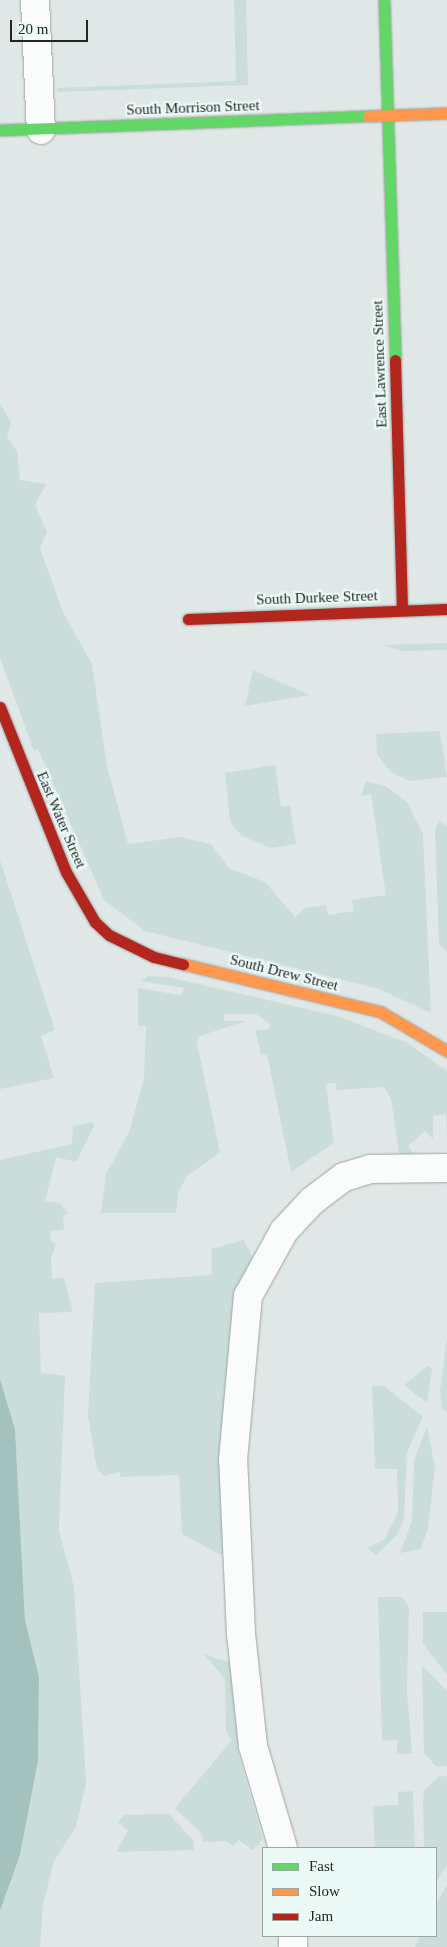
<!DOCTYPE html>
<style>
body{margin:0}
#map{position:relative;width:447px;height:1947px;overflow:hidden;background:#e0e8e7;font-family:"Times New Roman",serif}
div>[style]{position:absolute}
.green>*{inset:0;background:#caddda}
.water>*{inset:0;background:#a4c2bd}
.roads{filter:drop-shadow(0 0 1px #9ea4a3) drop-shadow(0 0 1px #9ea4a3)}
.street>*{height:28px;margin:-14px;padding:0 14px;transform-origin:14px;border-radius:14px;background:#fafcfb}
.fast>*{height:11px;margin:-5.5px;padding:0 5.5px;transform-origin:5.5px;border-radius:5.5px;background:#63d668}
.slow>*{height:11px;margin:-5.5px;padding:0 5.5px;transform-origin:5.5px;border-radius:5.5px;background:#ff974d}
.jam>*{height:11px;margin:-5.5px;padding:0 5.5px;transform-origin:5.5px;border-radius:5.5px;background:#b3261e}
span{translate:-50% -50%;white-space:nowrap;text-align:center;line-height:1.15;-webkit-text-stroke:4.5px #ebfaf7;paint-order:stroke}
.street-label{font-size:15px;color:#222726}
.legend{position:absolute;left:262px;top:1847px;width:175px;height:90px;box-sizing:border-box;background:#ebfaf7;border:1px solid #9ba6a3;margin:0;padding:6px 9px;list-style:none;font-size:15px;color:#222726}
.legend li{display:flex;align-items:center;gap:10px;height:25px}
.legend b{width:25px;border:1px solid #9ba6a3}
.scale{position:absolute;left:10px;top:20px;width:78px;height:22px;box-sizing:border-box;border:2px solid #222726;border-top:0;padding-left:6px;font-size:15px;line-height:18px;white-space:nowrap;color:#222726;-webkit-text-stroke:4px #ebfaf7;paint-order:stroke}
</style>
<div id="map">
<div class="green">
<i style="clip-path:polygon(234px 0,246px 0,248px 85px,58px 92px,57px 88px,236px 81px)"></i>
<i style="clip-path:polygon(0 404px,11px 422px,7px 438px,17px 451px,20px 480px,46px 484px,35px 505px,47px 532px,40px 548px,63px 612px,92px 664px,107px 766px,128px 844px,181px 837px,211px 844px,229px 868px,265px 882px,295px 917px,305px 908px,326px 905px,328px 915px,354px 911px,352px 900px,386px 895px,371px 794px,361px 796px,366px 781px,385px 786px,407px 802px,423px 834px,431px 1013px,379px 989px,145px 931px,104px 900px,38px 749px,34px 751px,0 658px)"></i>
<i style="clip-path:polygon(447px 643px,447px 650px,401px 651px,382px 645px)"></i>
<i style="clip-path:polygon(253px 670px,310px 695px,245px 706px)"></i>
<i style="clip-path:polygon(440px 731px,447px 777px,409px 781px,391px 772px,377px 755px,376px 734px)"></i>
<i style="clip-path:polygon(275px 765px,281px 806px,290px 806px,296px 844px,271px 848px,242px 836px,230px 822px,225px 773px)"></i>
<i style="clip-path:polygon(439px 820px,447px 826px,447px 952px,439px 944px,435px 831px)"></i>
<i style="clip-path:polygon(0 860px,55px 1030px,41px 1036px,54px 1078px,0 1089px)"></i>
<i style="clip-path:polygon(148px 976px,168px 977px,337px 1016px,408px 1043px,447px 1071px,447px 1141px,446px 1114px,433px 1116px,433px 1139px,425px 1131px,408px 1146px,415px 1155px,399px 1154px,391px 1098px,384px 1087px,337px 1090px,336px 1083px,326px 1084px,334px 1143px,291px 1172px,267px 1054px,261px 1054px,255px 1030px,267px 1030px,271px 1025px,256px 1014px,224px 1014px,224px 1021px,246px 1021px,200px 1036px,197px 1043px,220px 1152px,187px 1176px,178px 1193px,176px 1213px,101px 1213px,106px 1174px,129px 1132px,144px 1079px,146px 1026px,138px 1026px,138px 988px,180px 995px,185px 988px,141px 981px)"></i>
<i style="clip-path:polygon(92px 1122px,94px 1126px,76px 1162px,56px 1157px,45px 1201px,60px 1203px,68px 1214px,63px 1215px,64px 1230px,50px 1231px,51px 1242px,56px 1243px,51px 1258px,52px 1279px,64px 1278px,73px 1312px,39px 1313px,41px 1373px,65px 1376px,59px 1530px,74px 1587px,86px 1783px,76px 1827px,54px 1861px,43px 1904px,40px 1947px,0 1947px,0 1911px,20px 1855px,38px 1761px,39px 1677px,25px 1620px,15px 1429px,0 1379px,0 1160px,72px 1144px,73px 1126px)"></i>
<i style="clip-path:polygon(244px 1240px,253px 1258px,233px 1304px,222px 1449px,225px 1554px,219px 1554px,182px 1534px,179px 1475px,120px 1477px,120px 1472px,104px 1476px,97px 1469px,88px 1416px,95px 1283px,212px 1275px,211px 1249px)"></i>
<i style="clip-path:polygon(447px 1338px,447px 1412px,442px 1409px,440px 1391px)"></i>
<i style="clip-path:polygon(428px 1366px,432px 1369px,427px 1403px,404px 1385px)"></i>
<i style="clip-path:polygon(372px 1386px,384px 1386px,423px 1417px,407px 1452px,404px 1518px,397px 1535px,376px 1555px,367px 1548px,385px 1539px,398px 1511px,397px 1469px,375px 1469px)"></i>
<i style="clip-path:polygon(427px 1426px,435px 1468px,428px 1528px,421px 1549px,400px 1553px,412px 1521px,414px 1461px)"></i>
<i style="clip-path:polygon(378px 1597px,402px 1597px,409px 1607px,407px 1692px,412px 1753px,397px 1754px,397px 1740px,382px 1741px)"></i>
<i style="clip-path:polygon(423px 1612px,447px 1612px,447px 1675px,423px 1644px)"></i>
<i style="clip-path:polygon(204px 1654px,233px 1664px,239px 1756px,263px 1839px,253px 1850px,239px 1840px,233px 1846px,226px 1841px,203px 1842px,202px 1834px,175px 1808px,232px 1740px,226px 1733px,225px 1679px)"></i>
<i style="clip-path:polygon(422px 1665px,447px 1691px,447px 1766px,437px 1767px,424px 1753px)"></i>
<i style="clip-path:polygon(447px 1776px,447px 1865px,436px 1883px,436px 1848px,424px 1848px,423px 1802px,424px 1791px,438px 1777px)"></i>
<i style="clip-path:polygon(413px 1791px,415px 1848px,375px 1848px,373px 1806px,398px 1805px,398px 1792px)"></i>
<i style="clip-path:polygon(169px 1814px,193px 1840px,194px 1850px,116px 1852px,128px 1831px,118px 1822px,124px 1815px)"></i>
<i style="clip-path:polygon(447px 1885px,447px 1947px,415px 1947px,420px 1936px,436px 1936px,436px 1904px)"></i>
</div>
<div class="water">
<i style="clip-path:polygon(0 1379px,15px 1429px,25px 1620px,39px 1677px,38px 1761px,20px 1855px,0 1911px)"></i>
</div>
<div class="roads">
<div class="street">
<i style="left:35px;top:0;width:130px;rotate:87.4deg"></i>
<i style="left:283px;top:1848px;width:106px;rotate:-106.4deg"></i>
<i style="left:253px;top:1746px;width:114px;rotate:-96.1deg"></i>
<i style="left:241px;top:1633px;width:173px;rotate:-92.6deg"></i>
<i style="left:233px;top:1460px;width:165px;rotate:-84.8deg"></i>
<i style="left:248px;top:1296px;width:74px;rotate:-61deg"></i>
<i style="left:284px;top:1231px;width:41px;rotate:-47deg"></i>
<i style="left:312px;top:1201px;width:40px;rotate:-37deg"></i>
<i style="left:344px;top:1177px;width:28px;rotate:-17deg"></i>
<i style="left:371px;top:1169px;width:76px;rotate:-0.8deg"></i>
<i style="left:293px;top:1936px;width:11px;rotate:90deg"></i>
</div>
<div class="fast">
<i style="left:384px;top:0;width:360px;rotate:88.2deg"></i>
<i style="left:0;top:130px;width:368px;rotate:-2.2deg"></i>
</div>
<div class="slow">
<i style="left:368px;top:116px;width:79px;rotate:-2.2deg"></i>
<i style="left:183px;top:964px;width:204px;rotate:13.6deg"></i>
<i style="left:381px;top:1012px;width:77px;rotate:30.6deg"></i>
</div>
<div class="jam">
<i style="left:395px;top:360px;width:250px;rotate:88.4deg"></i>
<i style="left:188px;top:619px;width:259px;rotate:-2.2deg"></i>
<i style="left:0;top:707px;width:178px;rotate:68.2deg"></i>
<i style="left:66px;top:872px;width:58px;rotate:59.9deg"></i>
<i style="left:95px;top:922px;width:19px;rotate:43deg"></i>
<i style="left:109px;top:935px;width:50px;rotate:26.1deg"></i>
<i style="left:154px;top:957px;width:30px;rotate:14deg"></i>
</div>
</div>
<div class="street-label">
<span style="left:193px;top:108px;rotate:-2deg">South Morrison Street</span>
<span style="left:380px;top:364px;rotate:-92deg">East Lawrence Street</span>
<span style="left:317px;top:598px;rotate:-2deg">South Durkee Street</span>
<span style="left:61px;top:820px;rotate:67deg">East Water Street</span>
<span style="left:284px;top:973px;rotate:14deg">South Drew Street</span>
</div>
<ul class="legend">
<li><b style="height:6px;background:#63d668"></b>Fast</li>
<li><b style="height:6px;background:#ff974d"></b>Slow</li>
<li><b style="height:6px;background:#b3261e"></b>Jam</li>
</ul>
<div class="scale">20 m</div>
</div>
